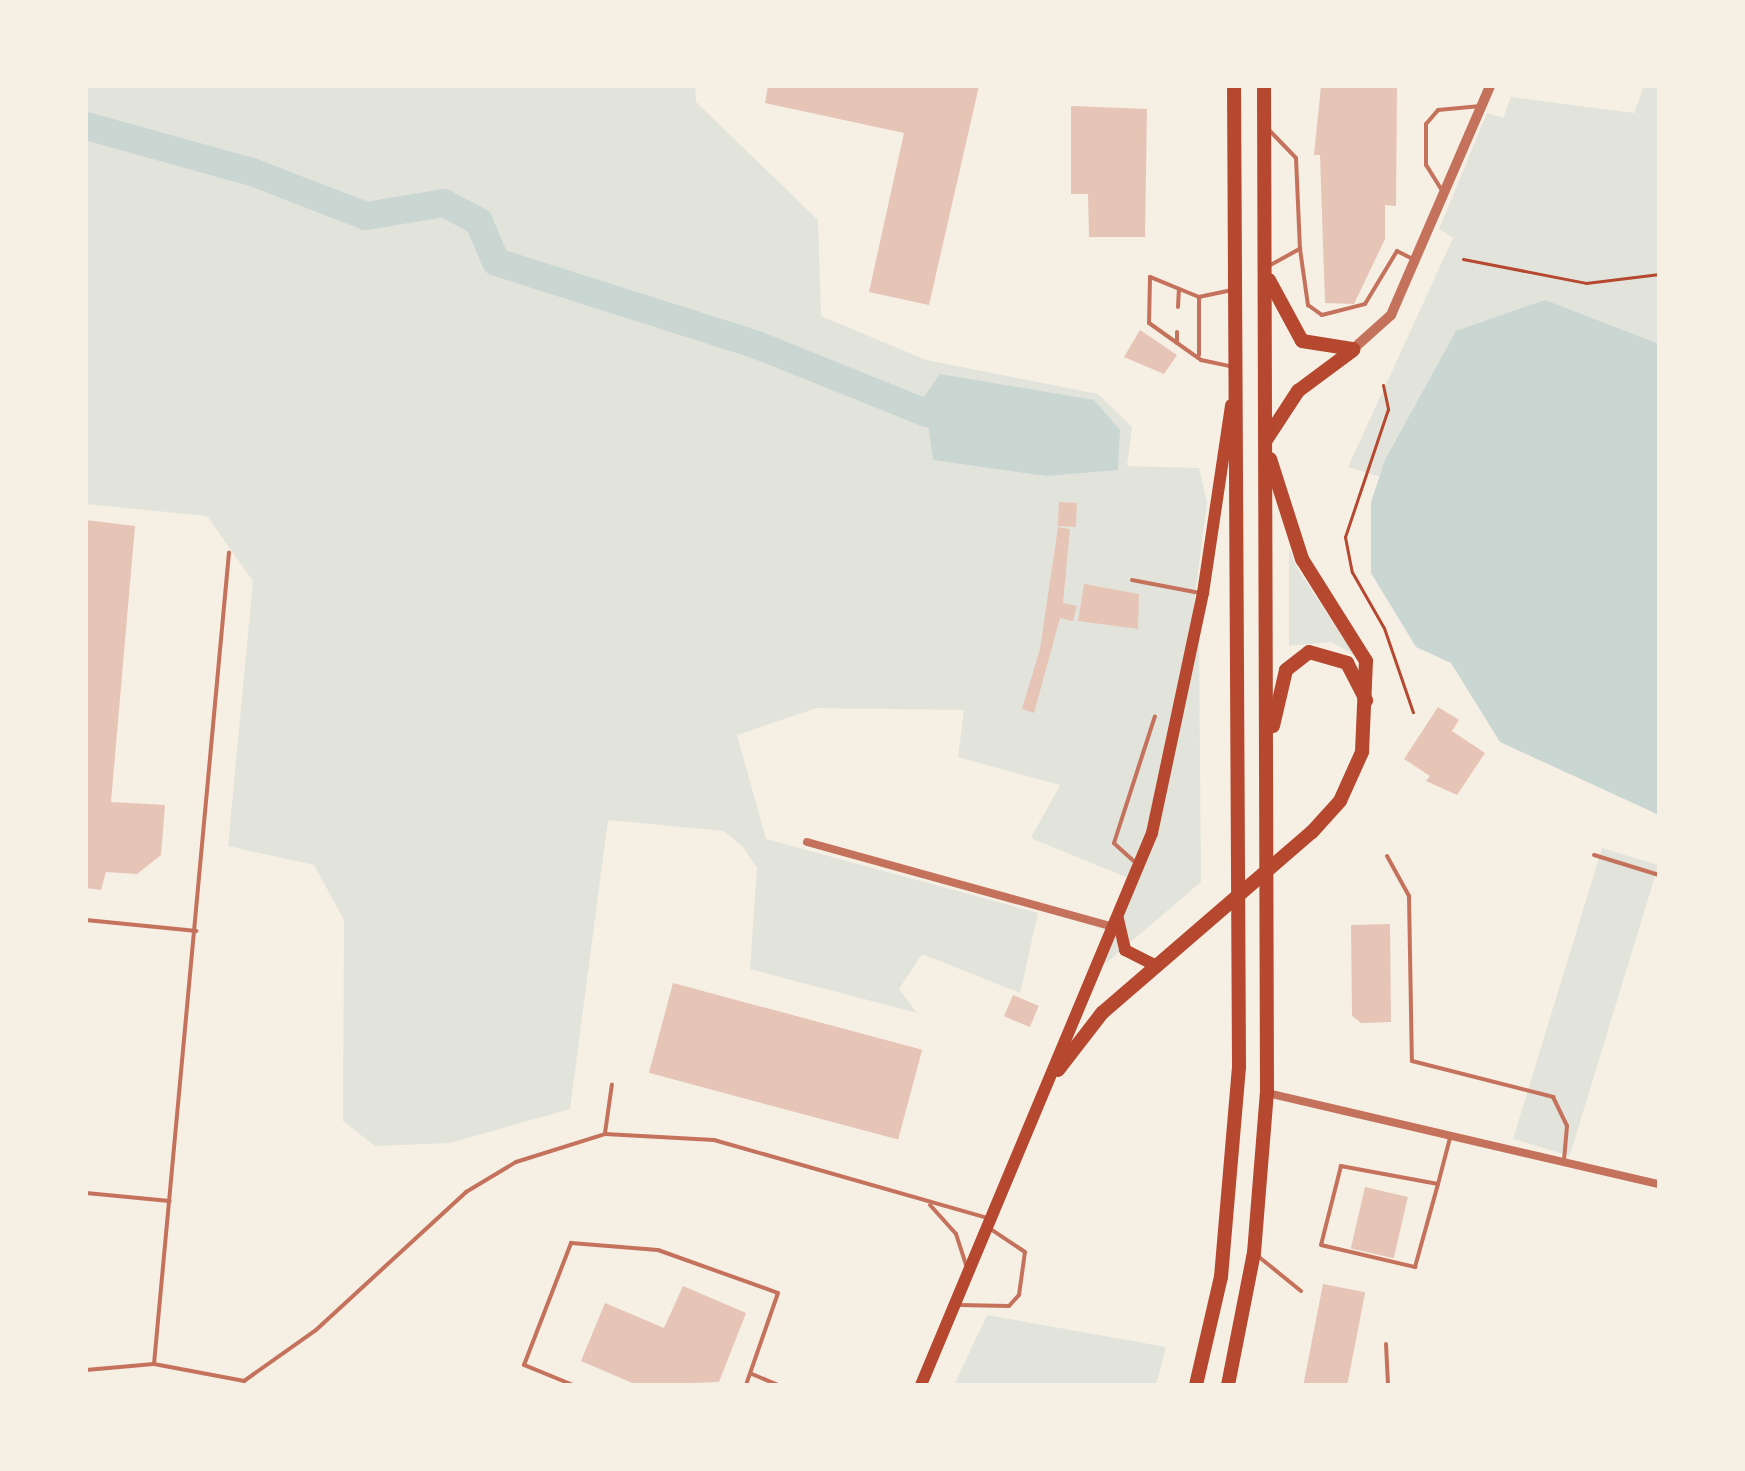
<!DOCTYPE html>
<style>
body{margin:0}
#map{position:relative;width:1745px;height:1471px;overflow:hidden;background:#f6efe4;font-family:Overpass,sans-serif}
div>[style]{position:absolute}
.green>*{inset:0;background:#e2e4dc;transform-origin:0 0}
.water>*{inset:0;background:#c9d6d2}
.river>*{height:28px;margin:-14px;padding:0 14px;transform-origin:14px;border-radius:14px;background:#c9d6d2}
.building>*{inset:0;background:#e6c5b7;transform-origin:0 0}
.path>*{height:3px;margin:-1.5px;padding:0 1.5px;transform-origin:1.5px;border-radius:1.5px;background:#b5482f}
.service>*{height:4px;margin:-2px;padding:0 2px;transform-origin:2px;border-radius:2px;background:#c5725c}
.minor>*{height:8px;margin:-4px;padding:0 4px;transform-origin:4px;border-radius:4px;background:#c5725c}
.tertiary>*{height:10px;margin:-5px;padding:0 5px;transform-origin:5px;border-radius:5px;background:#c5725c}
.secondary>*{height:12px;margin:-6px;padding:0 6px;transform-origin:6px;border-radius:6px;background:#b5482f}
.trunk>*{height:14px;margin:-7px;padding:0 7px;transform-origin:7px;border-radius:7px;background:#b5482f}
span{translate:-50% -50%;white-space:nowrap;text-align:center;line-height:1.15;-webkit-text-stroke:6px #f6efe4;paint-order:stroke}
.frame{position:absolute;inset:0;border:88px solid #f6efe4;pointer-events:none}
</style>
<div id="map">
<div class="green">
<i style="clip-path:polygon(86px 86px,695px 86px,696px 102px,818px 220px,821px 316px,926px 360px,1098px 394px,1132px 427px,1127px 466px,1199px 468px,1207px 503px,1192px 619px,1199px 632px,1201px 882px,1099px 969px,1135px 881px,1031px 838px,1060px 785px,958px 757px,964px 710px,817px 708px,737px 735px,766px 839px,1038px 913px,1020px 993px,922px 954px,899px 989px,917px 1013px,750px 969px,757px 868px,743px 847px,724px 831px,608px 820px,570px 1109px,450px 1143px,375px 1146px,343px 1121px,344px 920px,314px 865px,228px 846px,253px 581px,207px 516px,86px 504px)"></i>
<i style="clip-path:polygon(1644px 86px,1659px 86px,1659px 561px,1348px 467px,1453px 238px,1439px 229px,1487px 113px,1503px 118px,1511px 97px,1634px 113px)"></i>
<i style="clip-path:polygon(1289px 549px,1299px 571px,1354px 655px,1331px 642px,1289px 646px)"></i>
<i style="left:1602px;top:848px;width:59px;height:304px;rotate:17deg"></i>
<i style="clip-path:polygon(987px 1315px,1166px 1347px,1156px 1385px,954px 1385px)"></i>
</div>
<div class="water">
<i style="clip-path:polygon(1545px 300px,1659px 344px,1659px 815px,1500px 742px,1451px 663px,1416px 647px,1371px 573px,1371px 502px,1385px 460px,1456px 331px)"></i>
<i style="clip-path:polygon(940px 374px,1094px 400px,1120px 430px,1118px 470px,1047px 476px,933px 460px,924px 397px)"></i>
</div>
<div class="river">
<i style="left:86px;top:126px;width:172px;rotate:15.5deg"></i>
<i style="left:252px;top:172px;width:122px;rotate:21.1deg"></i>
<i style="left:366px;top:216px;width:79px;rotate:-9.5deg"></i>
<i style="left:444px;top:203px;width:40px;rotate:28deg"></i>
<i style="left:479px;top:222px;width:43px;rotate:67deg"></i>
<i style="left:496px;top:262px;width:274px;rotate:17.6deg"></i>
<i style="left:757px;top:345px;width:182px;rotate:21.9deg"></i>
</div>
<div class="building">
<i style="clip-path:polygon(768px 86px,979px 86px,929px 305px,869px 292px,904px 133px,765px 103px)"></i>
<i style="clip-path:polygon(1321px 86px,1397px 86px,1396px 206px,1385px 205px,1385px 239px,1354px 304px,1325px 303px,1320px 155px,1314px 155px)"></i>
<i style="clip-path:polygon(1071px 106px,1147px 109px,1145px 237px,1089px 237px,1088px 194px,1071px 194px)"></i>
<i style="clip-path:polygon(1140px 330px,1177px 355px,1164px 374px,1124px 357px)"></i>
<i style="left:1059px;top:502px;width:18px;height:24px;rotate:3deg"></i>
<i style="clip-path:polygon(86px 520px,135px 526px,111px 802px,165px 805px,161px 855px,137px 874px,106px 872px,101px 890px,86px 888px)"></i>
<i style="clip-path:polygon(1058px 527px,1070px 529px,1063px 603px,1077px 606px,1073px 621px,1060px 618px,1034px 713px,1022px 709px,1040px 649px)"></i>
<i style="clip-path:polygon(1084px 584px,1139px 594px,1138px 629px,1078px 621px)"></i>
<i style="clip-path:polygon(1438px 707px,1459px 720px,1452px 731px,1485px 753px,1457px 795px,1426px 781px,1430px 776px,1404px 759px)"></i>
<i style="clip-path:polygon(1390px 924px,1391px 1022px,1361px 1023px,1352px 1016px,1351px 925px)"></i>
<i style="left:673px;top:983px;width:258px;height:93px;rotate:15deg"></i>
<i style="left:1013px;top:995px;width:28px;height:23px;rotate:23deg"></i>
<i style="left:1365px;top:1187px;width:44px;height:63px;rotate:13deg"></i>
<i style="left:1323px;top:1284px;width:43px;height:103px;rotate:11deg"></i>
<i style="clip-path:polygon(683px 1286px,746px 1313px,719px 1382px,637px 1385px,581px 1361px,605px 1303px,664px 1328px)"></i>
</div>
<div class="path">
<i style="left:1463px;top:259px;width:125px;rotate:11deg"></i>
<i style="left:1586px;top:283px;width:74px;rotate:-7deg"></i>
<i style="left:1383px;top:385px;width:25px;rotate:78deg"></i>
<i style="left:1388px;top:409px;width:135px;rotate:108.6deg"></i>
<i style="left:1345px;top:537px;width:36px;rotate:79deg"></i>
<i style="left:1352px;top:572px;width:64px;rotate:60.3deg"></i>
<i style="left:1384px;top:628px;width:89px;rotate:71deg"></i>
</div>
<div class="service">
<i style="left:1270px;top:131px;width:37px;rotate:46deg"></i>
<i style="left:1296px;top:158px;width:91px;rotate:87.5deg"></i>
<i style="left:1443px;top:192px;width:32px;rotate:-122deg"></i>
<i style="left:1426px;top:165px;width:41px;rotate:-90deg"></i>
<i style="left:1426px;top:124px;width:18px;rotate:-49deg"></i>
<i style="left:1438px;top:110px;width:43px;rotate:-5.3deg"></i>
<i style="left:1267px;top:267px;width:38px;rotate:-29deg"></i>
<i style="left:1300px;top:249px;width:57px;rotate:81.9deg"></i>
<i style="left:1308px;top:305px;width:17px;rotate:36deg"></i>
<i style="left:1322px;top:315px;width:44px;rotate:-14.3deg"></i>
<i style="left:1365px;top:304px;width:62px;rotate:-58.9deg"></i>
<i style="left:1397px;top:251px;width:20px;rotate:27deg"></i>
<i style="left:1232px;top:290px;width:34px;rotate:168deg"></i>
<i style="left:1199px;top:297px;width:53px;rotate:-157.8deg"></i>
<i style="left:1150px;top:277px;width:46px;rotate:91.2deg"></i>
<i style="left:1149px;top:323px;width:64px;rotate:35.4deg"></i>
<i style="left:1201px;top:360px;width:33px;rotate:12deg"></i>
<i style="left:1199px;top:297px;width:58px;rotate:90deg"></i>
<i style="left:1178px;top:307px;width:18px;rotate:-87deg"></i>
<i style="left:1177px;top:343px;width:11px;rotate:-90deg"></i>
<i style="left:1132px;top:580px;width:69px;rotate:10.8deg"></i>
<i style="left:1594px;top:855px;width:68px;rotate:17.1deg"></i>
<i style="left:1387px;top:856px;width:46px;rotate:61.2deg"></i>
<i style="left:1409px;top:896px;width:165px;rotate:89deg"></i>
<i style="left:1412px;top:1061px;width:146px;rotate:14.3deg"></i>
<i style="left:1553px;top:1097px;width:32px;rotate:64deg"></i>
<i style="left:1567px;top:1126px;width:36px;rotate:95deg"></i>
<i style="left:1137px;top:864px;width:31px;rotate:-138deg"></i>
<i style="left:1114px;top:843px;width:133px;rotate:-72.1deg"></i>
<i style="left:86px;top:920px;width:111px;rotate:5.7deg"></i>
<i style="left:605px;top:1133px;width:49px;rotate:-81.9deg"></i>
<i style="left:1438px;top:1184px;width:99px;rotate:-169.5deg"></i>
<i style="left:1341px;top:1166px;width:81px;rotate:104.2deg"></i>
<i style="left:1321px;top:1245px;width:97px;rotate:13.2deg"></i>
<i style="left:1415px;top:1267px;width:86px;rotate:-74.5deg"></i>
<i style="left:1438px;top:1184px;width:48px;rotate:-75.4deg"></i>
<i style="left:86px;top:1193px;width:84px;rotate:5.4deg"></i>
<i style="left:930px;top:1205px;width:39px;rotate:48deg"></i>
<i style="left:956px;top:1234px;width:33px;rotate:72deg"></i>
<i style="left:1259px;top:1257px;width:54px;rotate:39deg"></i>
<i style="left:959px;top:1305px;width:50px;rotate:1.1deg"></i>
<i style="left:1009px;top:1306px;width:15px;rotate:-48deg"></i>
<i style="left:1019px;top:1295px;width:43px;rotate:-82.1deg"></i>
<i style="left:1025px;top:1252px;width:43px;rotate:-146.3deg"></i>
<i style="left:1386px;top:1344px;width:41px;rotate:87.2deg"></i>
<i style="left:154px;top:1364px;width:815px;rotate:-84.72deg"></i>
<i style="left:86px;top:1370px;width:68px;rotate:-5deg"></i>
<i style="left:154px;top:1364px;width:92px;rotate:10.7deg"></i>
<i style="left:244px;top:1381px;width:88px;rotate:-35.3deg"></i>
<i style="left:316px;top:1330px;width:204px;rotate:-42.6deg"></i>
<i style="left:466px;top:1192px;width:58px;rotate:-31deg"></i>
<i style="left:516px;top:1162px;width:93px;rotate:-17.5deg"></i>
<i style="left:605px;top:1134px;width:109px;rotate:3.2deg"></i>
<i style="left:714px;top:1140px;width:284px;rotate:15.9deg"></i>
<i style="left:752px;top:1374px;width:28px;rotate:23deg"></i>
<i style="left:573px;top:1385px;width:53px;rotate:-157.8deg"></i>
<i style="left:524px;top:1365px;width:131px;rotate:-68.9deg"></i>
<i style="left:571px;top:1243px;width:87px;rotate:4.6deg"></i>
<i style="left:658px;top:1250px;width:127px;rotate:19.7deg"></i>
<i style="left:778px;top:1293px;width:97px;rotate:109.2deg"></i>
</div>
<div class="minor">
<i style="left:807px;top:842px;width:314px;rotate:15.5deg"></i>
<i style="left:1267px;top:1093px;width:402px;rotate:13.1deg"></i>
</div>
<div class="tertiary">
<i style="left:1353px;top:349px;width:51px;rotate:-41.8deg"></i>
<i style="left:1391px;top:315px;width:249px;rotate:-66.6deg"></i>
</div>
<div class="secondary">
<i style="left:1118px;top:919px;width:32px;rotate:77deg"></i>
<i style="left:1125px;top:950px;width:35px;rotate:27deg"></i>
<i style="left:921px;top:1385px;width:598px;rotate:-67.29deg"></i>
<i style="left:1152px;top:833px;width:245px;rotate:-78deg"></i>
<i style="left:1203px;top:593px;width:190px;rotate:-81.5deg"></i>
</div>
<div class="trunk">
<i style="left:1269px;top:280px;width:69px;rotate:61.6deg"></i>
<i style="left:1302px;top:341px;width:52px;rotate:8.9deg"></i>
<i style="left:1266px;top:440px;width:59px;rotate:-56.9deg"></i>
<i style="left:1298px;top:391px;width:69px;rotate:-36.7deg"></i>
<i style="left:1273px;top:726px;width:57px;rotate:-76.9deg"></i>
<i style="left:1286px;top:670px;width:29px;rotate:-38deg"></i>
<i style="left:1309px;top:652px;width:40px;rotate:16deg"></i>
<i style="left:1347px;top:663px;width:42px;rotate:62.8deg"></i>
<i style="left:1058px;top:1070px;width:72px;rotate:-52.3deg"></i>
<i style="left:1102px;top:1013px;width:277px;rotate:-40.8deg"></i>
<i style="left:1312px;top:832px;width:42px;rotate:-47.9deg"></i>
<i style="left:1340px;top:801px;width:54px;rotate:-65.8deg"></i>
<i style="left:1362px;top:752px;width:91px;rotate:-87.5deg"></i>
<i style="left:1366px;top:661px;width:120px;rotate:-122.1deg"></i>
<i style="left:1302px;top:559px;width:105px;rotate:-107.7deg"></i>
<i style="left:1196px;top:1385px;width:111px;rotate:-77deg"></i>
<i style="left:1221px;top:1277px;width:211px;rotate:-85.1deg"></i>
<i style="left:1239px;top:1067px;width:981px;rotate:-90.29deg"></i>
<i style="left:1228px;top:1385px;width:135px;rotate:-78.9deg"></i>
<i style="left:1254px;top:1253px;width:161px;rotate:-85.4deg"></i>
<i style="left:1267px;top:1093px;width:1007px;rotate:-90.17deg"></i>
</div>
<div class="frame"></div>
</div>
